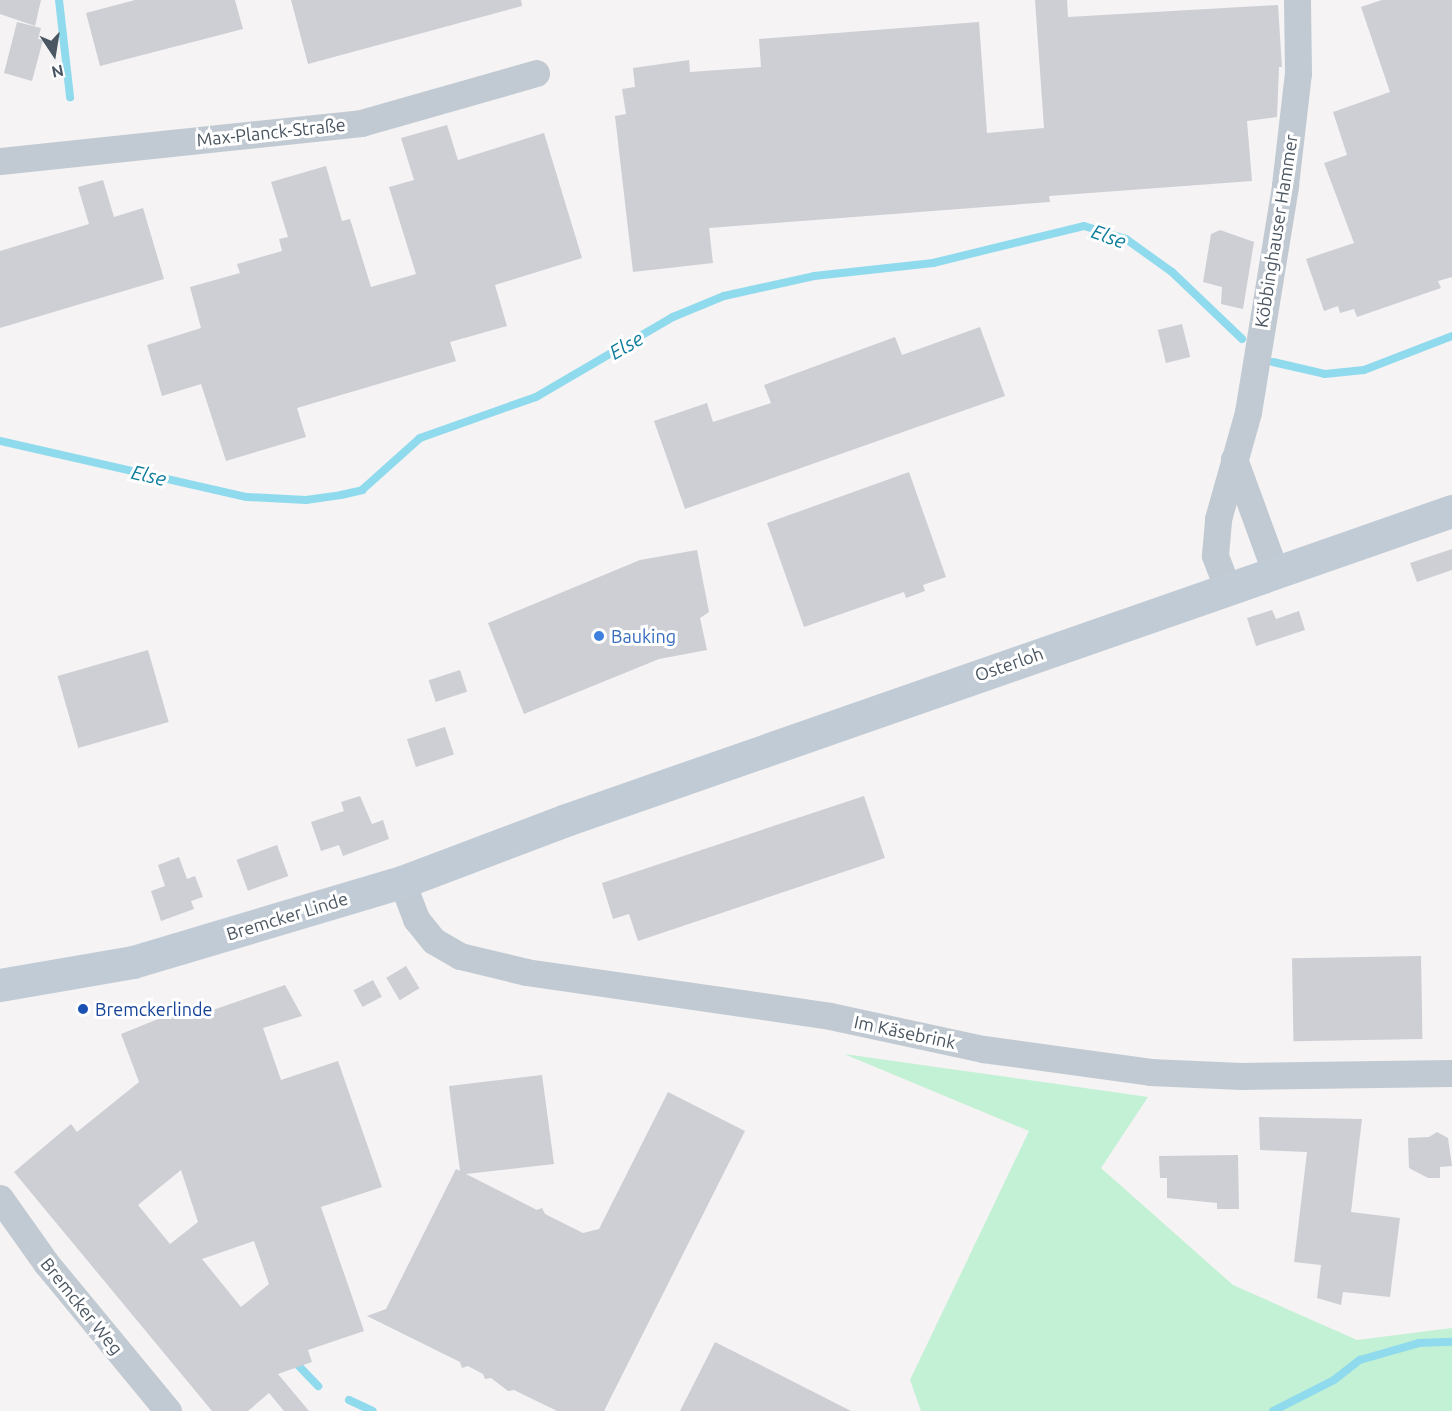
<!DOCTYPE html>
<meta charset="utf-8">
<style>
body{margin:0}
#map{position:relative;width:1452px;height:1411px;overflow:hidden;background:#f5f3f3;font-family:Ubuntu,sans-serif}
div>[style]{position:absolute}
.green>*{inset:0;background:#c3f1d5}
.stream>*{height:8px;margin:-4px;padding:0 4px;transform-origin:4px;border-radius:4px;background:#90daee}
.building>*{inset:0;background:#cdcfd5;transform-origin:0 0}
.minor>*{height:27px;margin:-13.5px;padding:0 13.5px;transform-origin:13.5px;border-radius:13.5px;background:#c1cad2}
.secondary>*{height:33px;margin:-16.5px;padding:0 16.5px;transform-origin:16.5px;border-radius:16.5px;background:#c1cbd6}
.dots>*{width:16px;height:16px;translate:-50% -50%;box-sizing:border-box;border:3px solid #fff;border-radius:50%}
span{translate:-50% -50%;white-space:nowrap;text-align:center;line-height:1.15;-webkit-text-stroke:6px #fff;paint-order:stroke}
.street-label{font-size:18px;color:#4a5661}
.shop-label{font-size:18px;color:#366cbe}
.left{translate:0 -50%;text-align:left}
.transit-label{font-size:18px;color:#164399}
.water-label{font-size:20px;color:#0c7c9b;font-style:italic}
.north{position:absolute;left:24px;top:24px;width:60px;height:60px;-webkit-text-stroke:4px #fff;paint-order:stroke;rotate:168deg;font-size:16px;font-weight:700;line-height:24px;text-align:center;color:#4a5661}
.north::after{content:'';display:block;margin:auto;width:21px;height:27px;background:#4a5661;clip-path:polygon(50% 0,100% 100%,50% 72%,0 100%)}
</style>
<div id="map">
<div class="green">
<i style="clip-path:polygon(844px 1054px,1148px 1097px,1101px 1168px,1233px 1285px,1357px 1340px,1452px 1328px,1452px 1411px,921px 1411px,910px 1380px,1029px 1131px)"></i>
</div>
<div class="stream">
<i style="left:59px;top:0;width:98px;rotate:83.5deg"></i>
<i style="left:1273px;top:362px;width:53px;rotate:13deg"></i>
<i style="left:1325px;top:374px;width:39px;rotate:-6deg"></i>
<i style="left:1364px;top:370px;width:94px;rotate:-21.1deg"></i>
<i style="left:0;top:441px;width:253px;rotate:12.8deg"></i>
<i style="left:247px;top:497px;width:59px;rotate:2.9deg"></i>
<i style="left:306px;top:500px;width:35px;rotate:-8deg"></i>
<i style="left:341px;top:495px;width:22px;rotate:-13deg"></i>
<i style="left:362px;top:490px;width:78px;rotate:-41.9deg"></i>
<i style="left:420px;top:438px;width:123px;rotate:-19.5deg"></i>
<i style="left:536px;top:397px;width:159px;rotate:-30.3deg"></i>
<i style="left:673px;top:317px;width:55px;rotate:-22.4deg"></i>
<i style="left:724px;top:296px;width:92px;rotate:-12.5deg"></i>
<i style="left:814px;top:276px;width:120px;rotate:-6.2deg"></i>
<i style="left:933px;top:263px;width:155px;rotate:-13.8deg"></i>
<i style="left:1084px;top:226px;width:44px;rotate:17.2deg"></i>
<i style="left:1126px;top:239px;width:57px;rotate:35.7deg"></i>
<i style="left:1172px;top:272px;width:97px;rotate:43.7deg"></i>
<i style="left:294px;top:1361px;width:35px;rotate:46deg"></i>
<i style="left:349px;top:1400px;width:26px;rotate:25deg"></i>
<i style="left:1273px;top:1411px;width:68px;rotate:-26.9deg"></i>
<i style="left:1334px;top:1380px;width:33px;rotate:-38deg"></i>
<i style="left:1360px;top:1360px;width:61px;rotate:-16.1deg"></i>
<i style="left:1419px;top:1343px;width:33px;rotate:-2deg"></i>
</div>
<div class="building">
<i style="clip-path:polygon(0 0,41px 0,35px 26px,0 14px)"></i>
<i style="clip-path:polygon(135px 0,235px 0,243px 29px,100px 66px,86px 13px)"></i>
<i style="clip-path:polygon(291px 0,521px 0,522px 6px,308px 64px)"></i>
<i style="clip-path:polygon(1035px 0,1067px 0,1068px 17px,1278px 5px,1282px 67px,1279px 67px,1277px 117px,1247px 121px,1252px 181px,1049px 196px,1050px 202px,709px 228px,713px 263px,633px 272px,615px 116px,626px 114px,622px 89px,635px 87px,633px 68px,689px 60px,690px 72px,761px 67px,759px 39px,979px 22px,987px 133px,1044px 128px)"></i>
<i style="clip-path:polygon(1382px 0,1452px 0,1452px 277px,1438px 281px,1441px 288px,1357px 317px,1354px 309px,1340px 313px,1338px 306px,1324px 311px,1306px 259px,1354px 243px,1324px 163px,1347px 155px,1333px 112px,1390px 92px,1361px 7px)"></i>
<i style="clip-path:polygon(17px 22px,41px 28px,38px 39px,43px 40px,32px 81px,4px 73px)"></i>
<i style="clip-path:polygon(447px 125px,458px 160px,544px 133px,582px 258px,495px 285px,507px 326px,450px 342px,456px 361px,297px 408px,306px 437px,226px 461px,201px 384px,162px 396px,147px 345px,201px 328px,190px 287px,240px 273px,237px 264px,282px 251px,279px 239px,288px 237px,271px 182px,326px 166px,342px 221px,350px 219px,371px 287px,416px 274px,389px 187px,414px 180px,401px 138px)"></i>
<i style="clip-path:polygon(103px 180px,114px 217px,143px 208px,164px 279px,0 328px,0 251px,89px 224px,78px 187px)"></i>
<i style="clip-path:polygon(1220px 230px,1254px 242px,1243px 309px,1221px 304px,1222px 287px,1203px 282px,1211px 234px)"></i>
<i style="left:1182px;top:324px;width:34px;height:25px;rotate:76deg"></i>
<i style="clip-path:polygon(980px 327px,1005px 396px,685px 509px,654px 421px,707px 403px,713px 422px,771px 403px,764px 385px,895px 337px,902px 355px)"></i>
<i style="clip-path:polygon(909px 472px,946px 577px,923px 585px,925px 591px,906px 598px,904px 592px,804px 627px,767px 523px)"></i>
<i style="clip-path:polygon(1452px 549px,1452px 570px,1417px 582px,1410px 563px)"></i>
<i style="clip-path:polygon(697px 550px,709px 612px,700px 618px,707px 650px,659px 659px,524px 714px,488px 623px,640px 560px)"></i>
<i style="clip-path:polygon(1272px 610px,1276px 619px,1299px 611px,1305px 630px,1256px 646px,1247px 618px)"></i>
<i style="left:148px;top:650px;width:75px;height:94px;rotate:74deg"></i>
<i style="left:460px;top:670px;width:23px;height:33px;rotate:72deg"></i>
<i style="left:445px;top:727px;width:29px;height:40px;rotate:72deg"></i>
<i style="clip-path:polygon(360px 796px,372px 824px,383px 820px,389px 839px,343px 856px,339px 845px,321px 851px,311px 822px,344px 811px,341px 802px)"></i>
<i style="clip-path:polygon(864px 796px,885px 858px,638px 941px,629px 914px,613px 919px,602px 883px)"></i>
<i style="left:277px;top:845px;width:33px;height:43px;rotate:70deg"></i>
<i style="clip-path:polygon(179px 857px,187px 879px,195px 876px,203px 897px,191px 901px,194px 909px,161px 921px,151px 891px,165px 886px,158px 865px)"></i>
<i style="left:1421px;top:956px;width:83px;height:129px;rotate:89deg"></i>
<i style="left:406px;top:966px;width:26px;height:23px;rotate:59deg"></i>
<i style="left:373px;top:980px;width:19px;height:22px;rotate:62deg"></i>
<i style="clip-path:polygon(evenodd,285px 985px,302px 1016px,263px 1028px,281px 1080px,338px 1061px,382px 1187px,321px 1207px,364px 1331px,308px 1350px,312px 1362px,278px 1374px,309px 1411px,284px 1411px,269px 1393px,248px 1411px,212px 1411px,14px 1172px,71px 1124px,77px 1132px,139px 1082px,121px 1034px,183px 1009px,187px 1019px,285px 985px,181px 1170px,198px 1222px,170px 1244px,138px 1205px,181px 1170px,285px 985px,254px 1241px,269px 1284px,241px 1307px,202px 1259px,254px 1241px)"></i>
<i style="clip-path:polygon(542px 1075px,554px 1164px,466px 1174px,537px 1210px,542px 1208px,545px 1214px,583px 1233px,599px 1229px,668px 1092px,745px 1131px,604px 1411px,557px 1411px,514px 1390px,508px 1391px,491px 1378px,485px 1379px,483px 1374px,468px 1366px,462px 1368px,460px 1362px,367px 1316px,386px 1309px,456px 1169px,460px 1171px,449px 1086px)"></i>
<i style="clip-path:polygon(1259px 1117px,1362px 1119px,1351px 1212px,1400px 1218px,1390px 1297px,1343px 1292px,1341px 1305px,1317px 1298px,1321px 1265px,1294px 1262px,1307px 1152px,1260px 1150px)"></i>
<i style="clip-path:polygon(1437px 1132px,1448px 1138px,1452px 1166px,1440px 1167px,1440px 1178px,1428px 1178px,1409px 1168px,1408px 1138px,1429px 1137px)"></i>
<i style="clip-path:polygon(1238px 1155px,1239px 1209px,1217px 1209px,1217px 1203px,1167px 1198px,1167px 1178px,1160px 1178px,1159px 1156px)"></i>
<i style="clip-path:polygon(715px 1342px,851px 1411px,680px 1411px)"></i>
</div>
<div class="minor">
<i style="left:0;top:161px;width:363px;rotate:-6deg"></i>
<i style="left:361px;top:123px;width:182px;rotate:-15.9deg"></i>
<i style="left:1234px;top:459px;width:119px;rotate:69.9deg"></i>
<i style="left:1227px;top:587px;width:34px;rotate:-111deg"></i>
<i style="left:1215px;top:555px;width:36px;rotate:-85deg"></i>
<i style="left:1218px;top:519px;width:111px;rotate:-74.3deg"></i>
<i style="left:1248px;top:412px;width:230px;rotate:-80.7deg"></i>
<i style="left:1285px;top:185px;width:113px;rotate:-83.4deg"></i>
<i style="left:1298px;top:73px;width:73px;rotate:-90.8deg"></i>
<i style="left:402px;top:882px;width:40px;rotate:69deg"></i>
<i style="left:416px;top:919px;width:28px;rotate:51deg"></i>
<i style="left:434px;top:941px;width:30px;rotate:30deg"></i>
<i style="left:460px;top:956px;width:68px;rotate:13.6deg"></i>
<i style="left:526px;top:972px;width:307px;rotate:8.2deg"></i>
<i style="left:830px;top:1016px;width:157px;rotate:12.2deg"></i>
<i style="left:983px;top:1049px;width:169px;rotate:7.8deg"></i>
<i style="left:1150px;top:1072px;width:91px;rotate:2.5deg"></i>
<i style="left:1241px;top:1076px;width:211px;rotate:-0.8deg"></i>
<i style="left:0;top:1198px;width:80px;rotate:54.7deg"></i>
<i style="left:46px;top:1263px;width:192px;rotate:50.5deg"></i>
</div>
<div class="secondary">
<i style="left:0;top:985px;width:135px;rotate:-9.8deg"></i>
<i style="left:133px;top:962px;width:281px;rotate:-16.6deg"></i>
<i style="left:402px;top:882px;width:175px;rotate:-20.7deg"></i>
<i style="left:566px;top:820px;width:938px;rotate:-19.23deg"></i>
</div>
<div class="dots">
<i style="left:599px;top:636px;background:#3f7fe0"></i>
<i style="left:83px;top:1009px;background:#1a4fb4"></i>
</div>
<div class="street-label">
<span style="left:271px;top:132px;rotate:-6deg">Max-Planck-Straße</span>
<span style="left:1276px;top:231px;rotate:-81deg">Köbbinghauser Hammer</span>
<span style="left:1009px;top:664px;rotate:-19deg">Osterloh</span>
<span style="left:287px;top:916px;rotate:-17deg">Bremcker Linde</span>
<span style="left:905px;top:1032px;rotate:12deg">Im Käsebrink</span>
<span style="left:82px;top:1306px;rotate:51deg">Bremcker Weg</span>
</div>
<div class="shop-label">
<span class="left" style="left:611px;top:636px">Bauking</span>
</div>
<div class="transit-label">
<span class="left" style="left:95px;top:1009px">Bremckerlinde</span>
</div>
<div class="water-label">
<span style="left:1109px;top:236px;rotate:20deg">Else</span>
<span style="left:626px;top:345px;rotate:-30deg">Else</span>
<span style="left:149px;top:475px;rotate:13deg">Else</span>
</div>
<div class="north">N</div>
</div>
